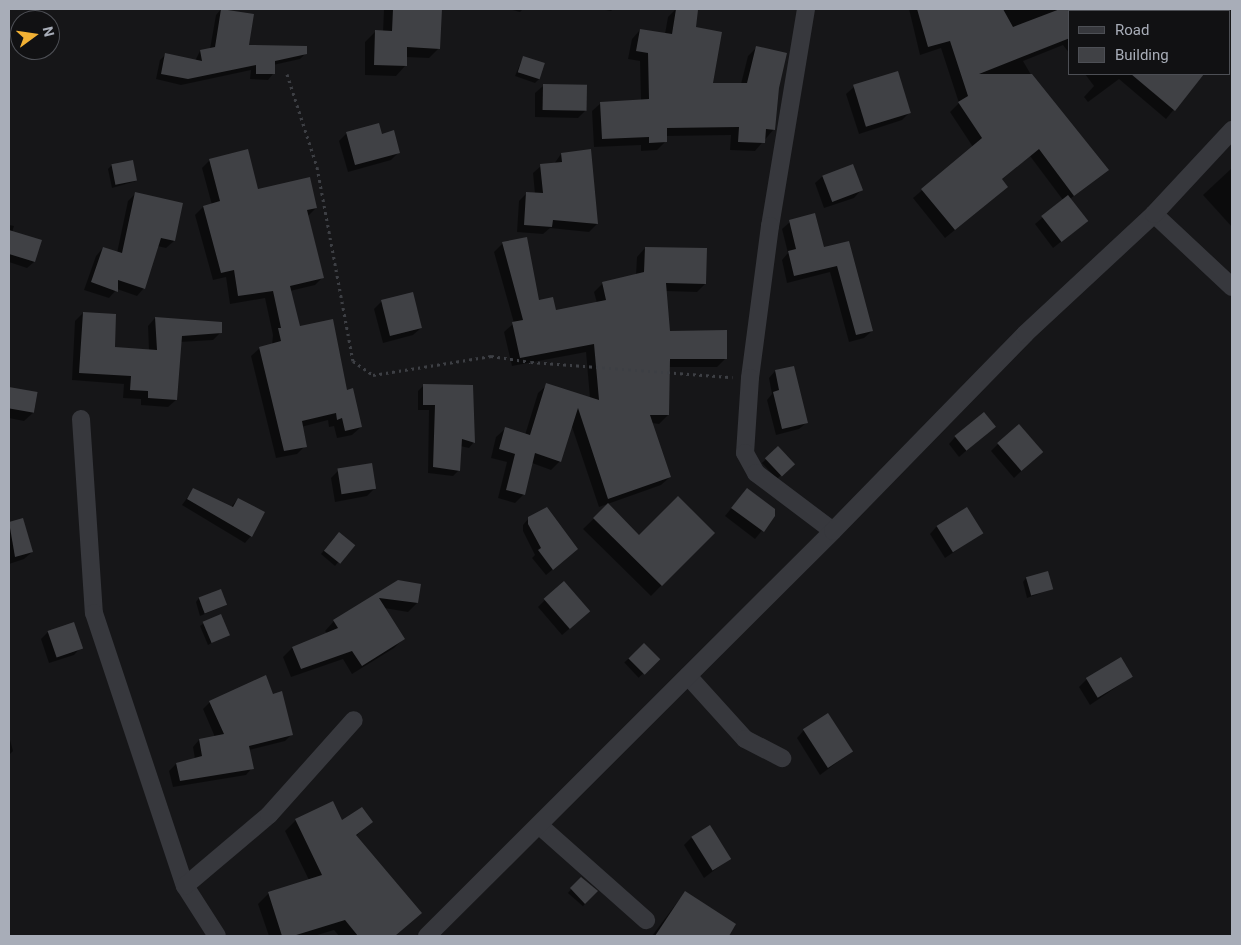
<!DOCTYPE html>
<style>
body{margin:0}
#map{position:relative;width:1241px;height:945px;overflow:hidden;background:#161618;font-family:Roboto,sans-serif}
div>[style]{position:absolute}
.shadow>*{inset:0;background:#0007;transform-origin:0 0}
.building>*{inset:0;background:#404145;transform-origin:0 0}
.path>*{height:3px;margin-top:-1.5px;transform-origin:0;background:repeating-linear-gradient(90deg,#3d3f44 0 2.5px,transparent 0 6.5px)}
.street>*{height:18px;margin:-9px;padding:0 9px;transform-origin:9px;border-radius:9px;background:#37383d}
span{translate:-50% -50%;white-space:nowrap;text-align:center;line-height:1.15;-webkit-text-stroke:4.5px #111113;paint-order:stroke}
.frame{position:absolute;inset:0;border:10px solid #a8adb8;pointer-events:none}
.legend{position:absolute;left:1068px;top:10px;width:162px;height:65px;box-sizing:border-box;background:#111113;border:1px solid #4d4f55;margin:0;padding:6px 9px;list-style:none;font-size:15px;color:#a8adb8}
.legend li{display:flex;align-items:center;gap:10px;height:25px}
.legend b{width:25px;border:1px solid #4d4f55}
.north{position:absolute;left:10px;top:10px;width:50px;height:50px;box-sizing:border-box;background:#111113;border:1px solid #4d4f55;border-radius:50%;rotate:76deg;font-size:14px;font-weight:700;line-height:20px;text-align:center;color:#a8adb8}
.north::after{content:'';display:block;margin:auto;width:18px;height:22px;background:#f2b134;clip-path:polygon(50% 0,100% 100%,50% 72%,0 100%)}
</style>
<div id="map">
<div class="shadow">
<i style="clip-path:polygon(221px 9px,248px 47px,306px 53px,300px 59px,273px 65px,273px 74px,268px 80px,250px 79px,251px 70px,181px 85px,156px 79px,160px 60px,166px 54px,195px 61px,200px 51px,210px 49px,216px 15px)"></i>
<i style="clip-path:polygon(384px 9px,441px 9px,439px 48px,429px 58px,406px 57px,405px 66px,396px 76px,365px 75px,365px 42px,375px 32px,383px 32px)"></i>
<i style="clip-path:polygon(509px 9px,523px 9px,520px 12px)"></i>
<i style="clip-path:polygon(600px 9px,613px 9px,611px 11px)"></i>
<i style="clip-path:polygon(676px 9px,697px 11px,695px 28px,711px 85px,741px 84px,748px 56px,757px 47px,777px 88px,774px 129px,755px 151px,730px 150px,731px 135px,666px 136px,666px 141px,657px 150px,641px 151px,641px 145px,594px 147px,592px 111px,601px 103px,641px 101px,640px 61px,628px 59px,632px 39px,640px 30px,665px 34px,668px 17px)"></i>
<i style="clip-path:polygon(909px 9px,1091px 9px,1092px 11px,1070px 11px,1070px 54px,1063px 45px,1023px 61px,1034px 80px,1107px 169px,1070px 199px,1087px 221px,1053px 248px,1035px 224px,1063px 200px,1030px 156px,1001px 180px,1006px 187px,998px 195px,945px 238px,913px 198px,973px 147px,950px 112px,959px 103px,941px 48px,920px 55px)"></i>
<i style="left:1138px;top:9px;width:49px;height:2px"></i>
<i style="clip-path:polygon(523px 57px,539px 79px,535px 83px,515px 76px)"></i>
<i style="clip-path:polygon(1085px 74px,1203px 74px,1166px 119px,1119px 79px,1088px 102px,1084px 97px,1094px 86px)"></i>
<i style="clip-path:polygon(543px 86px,586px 110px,578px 118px,535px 117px,535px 93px)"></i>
<i style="clip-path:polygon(854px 87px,910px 112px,902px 120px,859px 134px,846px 94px)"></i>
<i style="clip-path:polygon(347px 133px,381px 135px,398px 153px,391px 160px,348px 172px,339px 141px)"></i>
<i style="clip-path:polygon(590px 151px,597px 224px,589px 232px,550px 228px,543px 234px,517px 232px,519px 201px,527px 193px,535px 194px,533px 173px,541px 166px,554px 164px,561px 154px)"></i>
<i style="clip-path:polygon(210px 160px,257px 190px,316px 208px,308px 216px,323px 277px,315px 285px,290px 291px,299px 327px,346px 391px,361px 427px,352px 435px,337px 438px,334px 426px,329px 427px,328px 420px,301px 427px,305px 446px,297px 454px,276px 458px,251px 356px,260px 348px,272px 345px,273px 335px,265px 298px,230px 304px,226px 277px,213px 280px,195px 215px,203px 207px,212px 205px,202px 168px)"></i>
<i style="clip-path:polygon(112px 165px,136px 181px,112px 188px,108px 169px)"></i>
<i style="clip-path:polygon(1232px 168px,1232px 227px,1203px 195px)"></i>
<i style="clip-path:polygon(823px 176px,861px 190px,854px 198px,824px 208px,815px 183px)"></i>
<i style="clip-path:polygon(135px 194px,174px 241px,166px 248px,157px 246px,144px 288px,137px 296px,117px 289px,109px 298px,84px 290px,96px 256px,103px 248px,117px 253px,128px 201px)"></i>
<i style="clip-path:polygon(790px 222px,823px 249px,848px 242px,872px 331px,864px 338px,849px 342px,830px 272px,787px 283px,782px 260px,788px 253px,782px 229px)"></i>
<i style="clip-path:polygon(9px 225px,14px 226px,12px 232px,41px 241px,34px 262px,27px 268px,9px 262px)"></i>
<i style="clip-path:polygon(503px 243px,538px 301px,555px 312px,597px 303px,594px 292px,603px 283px,636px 275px,637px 257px,645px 248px,705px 284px,697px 292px,666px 291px,669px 332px,726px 358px,717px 367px,669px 367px,668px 415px,659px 424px,652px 423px,670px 477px,661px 485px,599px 507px,571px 424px,560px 461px,551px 470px,532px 463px,524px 494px,515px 503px,498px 498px,507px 462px,491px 458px,496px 437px,505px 429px,525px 435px,538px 393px,547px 385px,590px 398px,586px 352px,512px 366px,504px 332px,514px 323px,494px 252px)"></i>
<i style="clip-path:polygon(382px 301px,421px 328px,413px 335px,383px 343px,374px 309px)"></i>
<i style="clip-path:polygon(83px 313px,113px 348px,149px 350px,148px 326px,155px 318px,220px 333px,213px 340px,180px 342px,176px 400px,168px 407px,141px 405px,141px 399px,123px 398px,124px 384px,72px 380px,75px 321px)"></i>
<i style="clip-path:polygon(775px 371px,806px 423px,799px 429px,776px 435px,767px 400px,772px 394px,769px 378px)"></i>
<i style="clip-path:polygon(424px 385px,474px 442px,469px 448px,460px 446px,459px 470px,453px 476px,428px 473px,429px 410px,418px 410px,418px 391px)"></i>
<i style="clip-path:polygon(9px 389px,37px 393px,34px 412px,24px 421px,9px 418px)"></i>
<i style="clip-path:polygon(994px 427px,959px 457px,949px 444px,956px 436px)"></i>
<i style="clip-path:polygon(998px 444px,1034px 459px,1014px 478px,991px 451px)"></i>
<i style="left:778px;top:448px;width:22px;height:22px;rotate:47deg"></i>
<i style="clip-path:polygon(338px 471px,375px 488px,367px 496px,335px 502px,331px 478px)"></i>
<i style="clip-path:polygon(747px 489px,774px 516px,755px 539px,725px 516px)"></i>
<i style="clip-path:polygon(193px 490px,231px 507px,238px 499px,251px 536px,245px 543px,182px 505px)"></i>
<i style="clip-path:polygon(608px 505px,639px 537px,713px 533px,651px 596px,583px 529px)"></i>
<i style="clip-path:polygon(529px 518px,577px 549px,546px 575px,532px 558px,535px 555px,523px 531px,523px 525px)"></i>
<i style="clip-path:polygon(22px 519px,32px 552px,24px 559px,9px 564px,9px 523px)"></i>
<i style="clip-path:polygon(937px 526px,982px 533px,945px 558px,930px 534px)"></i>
<i style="clip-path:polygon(335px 537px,353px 545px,335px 566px,321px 554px)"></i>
<i style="clip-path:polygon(1026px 578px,1052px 589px,1027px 598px,1023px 582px)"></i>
<i style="clip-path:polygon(398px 581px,417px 603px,408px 612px,384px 608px,403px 639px,394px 648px,352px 674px,343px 659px,291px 677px,283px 657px,292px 648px,327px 633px,325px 631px,334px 621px)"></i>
<i style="clip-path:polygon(199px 598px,226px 605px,200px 616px,196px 602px)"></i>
<i style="clip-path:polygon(545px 600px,581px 619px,562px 635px,538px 607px)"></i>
<i style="clip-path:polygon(204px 623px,228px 634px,208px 645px,200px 626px)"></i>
<i style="clip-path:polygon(48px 632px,81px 647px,74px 655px,49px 663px,41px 639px)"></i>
<i style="left:644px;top:644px;width:21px;height:27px;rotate:47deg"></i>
<i style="clip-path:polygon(1131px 677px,1090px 705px,1079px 687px,1087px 679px)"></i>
<i style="clip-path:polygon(273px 695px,292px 734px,285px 741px,249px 750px,252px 768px,246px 775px,173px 787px,169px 771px,176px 764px,195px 759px,193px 747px,199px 740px,215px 737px,203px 709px,210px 702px)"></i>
<i style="clip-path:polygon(804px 730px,851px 752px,820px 775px,797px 738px)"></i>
<i style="clip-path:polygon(9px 736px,13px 751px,9px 755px)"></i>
<i style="clip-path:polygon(296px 820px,371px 822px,356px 836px,410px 923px,395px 936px,339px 936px,334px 930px,314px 936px,269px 936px,258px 904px,269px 893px,309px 880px,285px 831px)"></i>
<i style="clip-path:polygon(691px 838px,729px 859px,704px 878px,684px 845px)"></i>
<i style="left:581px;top:878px;width:20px;height:20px;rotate:41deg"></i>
<i style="clip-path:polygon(685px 892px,735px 925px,727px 936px,652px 936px)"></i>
</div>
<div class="building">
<i style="clip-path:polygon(221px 9px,254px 14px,249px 45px,307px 46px,307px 54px,275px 61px,275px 74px,256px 74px,256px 65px,188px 79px,161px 74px,165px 53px,202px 61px,200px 50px,215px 47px)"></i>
<i style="clip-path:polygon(393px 9px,442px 9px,440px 49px,407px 47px,407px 66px,374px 65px,375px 30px,392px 31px)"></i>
<i style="clip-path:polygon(676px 9px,698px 10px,696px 27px,722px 32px,713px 83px,747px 83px,756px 46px,787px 53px,779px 88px,775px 130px,766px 129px,765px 143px,738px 142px,739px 127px,667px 128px,667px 142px,649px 143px,649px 137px,602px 139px,600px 102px,649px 99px,648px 53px,636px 51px,640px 29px,672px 34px)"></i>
<i style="clip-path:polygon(917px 9px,1003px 9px,1013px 27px,1060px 9px,1070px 9px,1070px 38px,979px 74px,1032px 74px,1109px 170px,1074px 196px,1039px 149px,1002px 179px,1008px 187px,955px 230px,921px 189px,982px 138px,958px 102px,968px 96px,950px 41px,928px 47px)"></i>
<i style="left:523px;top:56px;width:23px;height:17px;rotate:18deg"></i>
<i style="left:898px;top:71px;width:44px;height:47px;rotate:73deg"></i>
<i style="clip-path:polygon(1131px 74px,1204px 74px,1175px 111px)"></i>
<i style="left:543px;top:84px;width:44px;height:26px;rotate:1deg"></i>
<i style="clip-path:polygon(379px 123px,382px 134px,394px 130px,400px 153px,355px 165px,346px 132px)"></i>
<i style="clip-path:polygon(248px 149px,258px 189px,310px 177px,317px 208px,307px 210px,324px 278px,290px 286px,300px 326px,333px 319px,347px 390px,353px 388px,362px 427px,345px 431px,342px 418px,337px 420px,336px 413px,302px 421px,307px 447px,284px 451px,259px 347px,281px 341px,278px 328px,281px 328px,273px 291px,238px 296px,234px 270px,221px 273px,203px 206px,220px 201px,209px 159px)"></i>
<i style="clip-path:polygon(591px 149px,598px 224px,553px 220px,552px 227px,524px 225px,526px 192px,543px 193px,540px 164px,562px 162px,561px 153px)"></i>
<i style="left:133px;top:160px;width:21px;height:22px;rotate:79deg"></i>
<i style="left:853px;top:164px;width:28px;height:33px;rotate:69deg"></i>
<i style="clip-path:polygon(135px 192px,183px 203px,175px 241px,161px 238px,145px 289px,118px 280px,118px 292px,91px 282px,103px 247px,122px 253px)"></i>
<i style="left:1068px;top:195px;width:33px;height:34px;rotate:52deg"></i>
<i style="clip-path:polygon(815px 213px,824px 247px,849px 241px,873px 331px,856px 335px,837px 266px,794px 276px,788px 251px,796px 249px,789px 220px)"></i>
<i style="clip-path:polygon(9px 230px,42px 240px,35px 262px,9px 254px)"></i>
<i style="clip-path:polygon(527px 237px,539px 300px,553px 297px,556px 310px,606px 300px,602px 282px,644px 272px,645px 247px,707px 248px,706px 284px,666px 283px,670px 331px,727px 330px,727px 359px,670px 359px,669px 415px,650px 415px,671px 477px,608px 499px,578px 408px,561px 462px,535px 453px,525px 495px,506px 490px,515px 454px,499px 449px,505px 427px,530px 435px,546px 383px,599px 400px,594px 344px,520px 358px,512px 322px,523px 320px,502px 242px)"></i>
<i style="left:413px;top:292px;width:37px;height:33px;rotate:76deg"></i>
<i style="clip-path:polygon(83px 312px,116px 314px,115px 347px,157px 350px,155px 317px,222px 322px,222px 333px,182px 336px,177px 400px,148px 398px,148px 391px,130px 390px,131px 376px,79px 373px)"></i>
<i style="clip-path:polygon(794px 366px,808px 423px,782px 429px,773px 392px,779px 390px,775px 370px)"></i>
<i style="clip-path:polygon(423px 384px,473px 385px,475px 443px,462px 439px,460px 471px,433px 467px,435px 405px,423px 405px)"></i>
<i style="left:9px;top:387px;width:29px;height:21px;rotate:10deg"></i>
<i style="left:984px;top:412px;width:19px;height:38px;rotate:51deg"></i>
<i style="left:1019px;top:424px;width:37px;height:29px;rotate:49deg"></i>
<i style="left:778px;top:446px;width:25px;height:18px;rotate:47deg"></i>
<i style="left:372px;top:463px;width:26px;height:35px;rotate:81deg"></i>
<i style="clip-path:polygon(193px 488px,233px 507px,238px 498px,265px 512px,252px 537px,187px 499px)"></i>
<i style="clip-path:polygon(747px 488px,775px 509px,775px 516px,764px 532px,731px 508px)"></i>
<i style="clip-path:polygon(678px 496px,715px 533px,662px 586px,593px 518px,608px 503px,639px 535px)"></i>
<i style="clip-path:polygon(547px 507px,578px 549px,553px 570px,538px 550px,541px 548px,528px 524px,528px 517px)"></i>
<i style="left:967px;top:507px;width:31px;height:36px;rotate:58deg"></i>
<i style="clip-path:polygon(23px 518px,33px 552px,15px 557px,9px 522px)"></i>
<i style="left:339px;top:532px;width:21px;height:24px;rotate:39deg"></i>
<i style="left:1048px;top:571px;width:19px;height:23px;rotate:74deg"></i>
<i style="clip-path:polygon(398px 580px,421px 584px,418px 603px,379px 598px,405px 639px,362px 666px,352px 651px,301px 669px,292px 647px,338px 628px,333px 620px)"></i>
<i style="left:564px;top:581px;width:40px;height:27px;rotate:49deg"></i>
<i style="left:221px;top:589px;width:17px;height:24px;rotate:69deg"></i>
<i style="left:221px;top:614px;width:23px;height:20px;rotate:67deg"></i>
<i style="left:74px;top:622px;width:28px;height:28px;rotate:71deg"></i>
<i style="left:644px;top:643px;width:23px;height:22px;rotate:45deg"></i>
<i style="left:1121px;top:657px;width:23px;height:41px;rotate:59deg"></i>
<i style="clip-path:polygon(266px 675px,273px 694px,282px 691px,293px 735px,249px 746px,254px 769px,180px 781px,176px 763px,202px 756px,199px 739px,224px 734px,209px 701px)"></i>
<i style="left:828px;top:713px;width:46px;height:30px;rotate:57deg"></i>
<i style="clip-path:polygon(333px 801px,342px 820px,362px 807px,373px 822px,356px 835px,422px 913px,395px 936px,358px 936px,345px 920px,293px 936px,282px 936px,268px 892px,322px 875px,295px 819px)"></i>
<i style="left:710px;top:825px;width:40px;height:22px;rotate:58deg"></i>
<i style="clip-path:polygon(581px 877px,598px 891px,585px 904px,570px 888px)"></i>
<i style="clip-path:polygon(685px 891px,736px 924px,729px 936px,655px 936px)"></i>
</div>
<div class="path">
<i style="left:287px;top:74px;width:98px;rotate:72.1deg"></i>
<i style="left:317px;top:167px;width:197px;rotate:79.5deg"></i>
<i style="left:353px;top:361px;width:24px;rotate:35deg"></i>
<i style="left:373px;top:375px;width:120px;rotate:-9.1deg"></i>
<i style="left:491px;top:356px;width:40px;rotate:8.5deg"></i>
<i style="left:531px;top:362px;width:202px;rotate:4.3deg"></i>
</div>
<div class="street">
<i style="left:806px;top:9px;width:220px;rotate:99.4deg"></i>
<i style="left:770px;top:226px;width:153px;rotate:97.5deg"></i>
<i style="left:750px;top:378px;width:75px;rotate:93.8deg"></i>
<i style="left:745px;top:453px;width:23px;rotate:61deg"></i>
<i style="left:756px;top:473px;width:96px;rotate:37deg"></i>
<i style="left:1154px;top:214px;width:107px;rotate:43.1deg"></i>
<i style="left:81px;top:419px;width:194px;rotate:86.2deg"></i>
<i style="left:94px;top:613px;width:288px;rotate:71.6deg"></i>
<i style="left:185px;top:886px;width:59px;rotate:57.4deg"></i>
<i style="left:688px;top:676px;width:85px;rotate:47.9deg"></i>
<i style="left:745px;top:739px;width:42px;rotate:27.2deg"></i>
<i style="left:540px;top:826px;width:142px;rotate:41.6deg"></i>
<i style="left:185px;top:886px;width:110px;rotate:-40.2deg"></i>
<i style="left:269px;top:815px;width:127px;rotate:-48.2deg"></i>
<i style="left:427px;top:936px;width:573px;rotate:-44.93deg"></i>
<i style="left:833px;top:531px;width:275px;rotate:-45.7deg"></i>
<i style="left:1025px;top:334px;width:176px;rotate:-42.9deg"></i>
<i style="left:1154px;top:214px;width:115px;rotate:-47.1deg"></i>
</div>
<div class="frame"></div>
<ul class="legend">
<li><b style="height:6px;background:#37383d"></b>Road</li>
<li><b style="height:14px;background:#404145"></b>Building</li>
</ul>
<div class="north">N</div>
</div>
